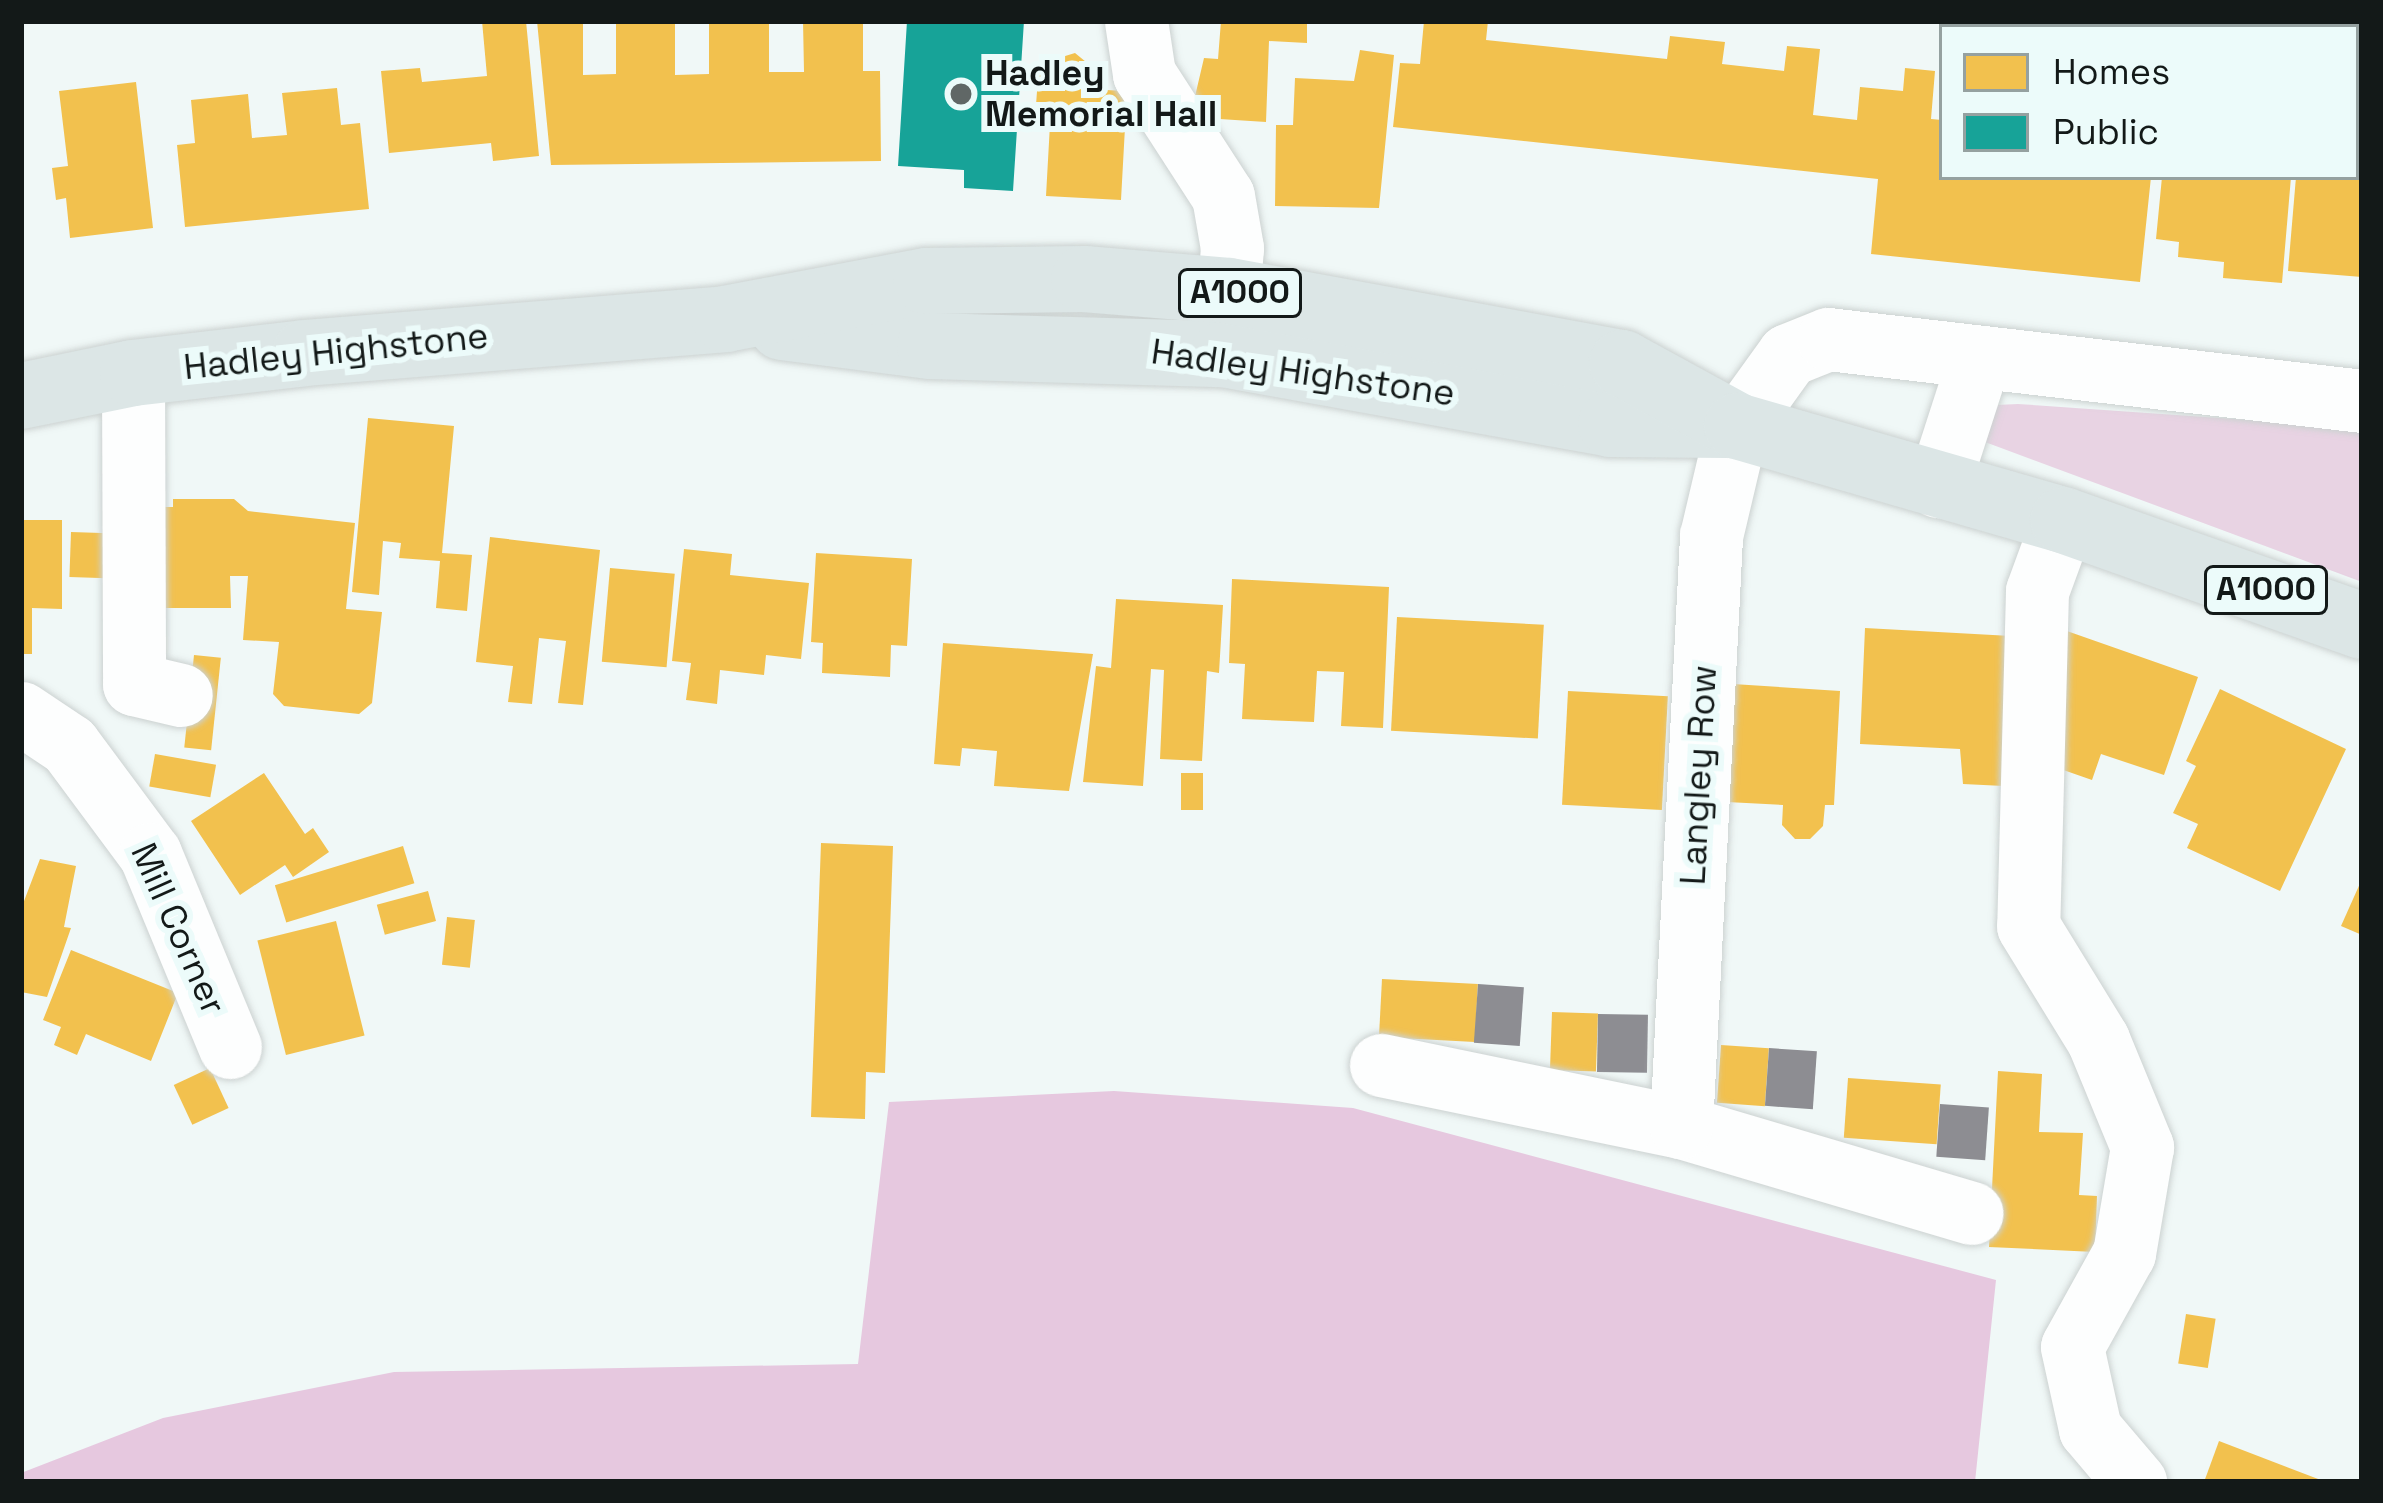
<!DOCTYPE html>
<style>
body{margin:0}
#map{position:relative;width:2383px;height:1503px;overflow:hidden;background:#f0f8f7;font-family:"Space Grotesk",sans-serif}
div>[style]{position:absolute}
.green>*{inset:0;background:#e8d3e3}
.forest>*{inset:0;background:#e6c8df}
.homes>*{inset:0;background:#f2c14e;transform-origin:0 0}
.public>*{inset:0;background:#17a398}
.industry>*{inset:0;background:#8d8d92;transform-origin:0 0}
.roads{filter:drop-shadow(0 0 3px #ccd2d1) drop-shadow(0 0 3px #ccd2d1)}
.minor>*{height:63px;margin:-31.5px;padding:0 31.5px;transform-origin:31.5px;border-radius:31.5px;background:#fdfefe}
.major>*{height:66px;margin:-33px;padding:0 33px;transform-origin:33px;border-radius:33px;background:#dce6e6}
.dots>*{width:33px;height:33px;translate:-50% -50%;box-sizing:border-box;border:6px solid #ecfbfa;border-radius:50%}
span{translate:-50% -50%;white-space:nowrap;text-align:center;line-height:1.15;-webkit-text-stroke:12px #ecfbfa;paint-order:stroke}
.shield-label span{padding:3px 9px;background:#ecfbfa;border:3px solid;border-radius:9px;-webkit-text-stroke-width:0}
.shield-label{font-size:33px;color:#131918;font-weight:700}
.poi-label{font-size:36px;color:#131918;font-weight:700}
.left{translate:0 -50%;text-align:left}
.street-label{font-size:36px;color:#131918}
.frame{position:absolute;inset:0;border:24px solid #131918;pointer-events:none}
.legend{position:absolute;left:1939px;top:24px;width:420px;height:156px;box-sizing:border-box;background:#ecfbfa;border:3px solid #95a1a0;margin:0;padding:15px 21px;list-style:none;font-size:36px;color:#131918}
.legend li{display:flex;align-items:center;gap:24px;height:60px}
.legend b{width:60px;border:3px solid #95a1a0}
</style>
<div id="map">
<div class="green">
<i style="clip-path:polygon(2018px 404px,2362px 428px,2362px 582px,1985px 442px,1996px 405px)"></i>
</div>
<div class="forest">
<i style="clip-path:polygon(1114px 1091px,1353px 1108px,1996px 1280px,1975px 1482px,21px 1482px,21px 1473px,163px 1418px,394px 1372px,858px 1364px,889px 1102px)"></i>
</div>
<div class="homes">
<i style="clip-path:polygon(482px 21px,526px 21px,539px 156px,493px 161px,491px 143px,389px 153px,381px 71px,420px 68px,422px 82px,487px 76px)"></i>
<i style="clip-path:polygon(537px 21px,583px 21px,583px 75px,616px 74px,616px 21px,675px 21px,675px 75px,709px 74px,709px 21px,769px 21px,769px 72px,804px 72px,803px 21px,863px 21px,863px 71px,880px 71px,881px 161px,551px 165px)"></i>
<i style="clip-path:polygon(1221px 21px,1307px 21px,1307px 43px,1269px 41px,1266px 122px,1204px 118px,1193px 105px,1204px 58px,1218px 59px)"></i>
<i style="clip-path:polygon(1424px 21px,1488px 21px,1486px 40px,1667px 59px,1670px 36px,1725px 42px,1722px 64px,1784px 71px,1787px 46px,1820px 49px,1813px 115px,1857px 120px,1860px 87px,1903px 91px,1905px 68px,1935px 71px,1931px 119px,1942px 120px,1942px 177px,2151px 177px,2140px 282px,1871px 254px,1878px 179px,1393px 127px,1400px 63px,1420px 64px)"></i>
<i style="clip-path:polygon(1360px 50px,1394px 55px,1379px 208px,1275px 206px,1276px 125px,1293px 125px,1295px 78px,1354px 81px)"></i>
<i style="clip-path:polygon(1075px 53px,1086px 62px,1084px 89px,1127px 91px,1121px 200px,1046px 196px,1051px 106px,1036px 105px,1039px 64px)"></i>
<i style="clip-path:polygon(136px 82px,153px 228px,70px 238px,66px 198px,56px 200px,52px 168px,68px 166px,59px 91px)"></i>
<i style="clip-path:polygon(337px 88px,341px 125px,360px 123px,369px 209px,185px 227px,177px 145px,195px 143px,191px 100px,248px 94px,252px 138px,287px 135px,282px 93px)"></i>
<i style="clip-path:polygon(2162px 177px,2291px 177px,2282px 283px,2223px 278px,2224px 262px,2178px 257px,2179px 242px,2156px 239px)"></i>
<i style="clip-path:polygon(2296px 177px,2359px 177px,2362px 277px,2288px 271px)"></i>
<i style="clip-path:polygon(368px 418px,454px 426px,442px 553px,472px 555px,467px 611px,436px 608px,440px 561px,399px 558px,401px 543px,383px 541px,379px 595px,352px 592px)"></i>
<i style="clip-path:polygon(173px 499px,234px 499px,248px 511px,355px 523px,346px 609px,382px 612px,372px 703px,359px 714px,284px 706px,273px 694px,279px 642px,243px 640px,248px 576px,230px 576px,231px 608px,158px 608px,157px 507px,173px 507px)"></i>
<i style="clip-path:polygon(21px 520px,62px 520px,62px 609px,32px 608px,32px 654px,21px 654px)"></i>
<i style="left:71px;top:532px;width:38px;height:45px;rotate:2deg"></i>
<i style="clip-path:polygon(490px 537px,600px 550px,583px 705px,558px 703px,566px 641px,539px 638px,532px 704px,508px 702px,513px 666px,476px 662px)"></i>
<i style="clip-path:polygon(684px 549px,732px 554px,730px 575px,809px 583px,801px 659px,766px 655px,764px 675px,720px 670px,717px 704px,686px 700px,691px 663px,672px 661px)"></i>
<i style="clip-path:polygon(816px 553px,912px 559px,907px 646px,891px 645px,890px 677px,822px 673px,823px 643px,811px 642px)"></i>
<i style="left:610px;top:568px;width:65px;height:94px;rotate:5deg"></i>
<i style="clip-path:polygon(1232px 579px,1389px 587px,1383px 728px,1341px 726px,1344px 672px,1317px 671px,1314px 722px,1242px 719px,1245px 664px,1229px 663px)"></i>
<i style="clip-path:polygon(1116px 599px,1223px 605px,1219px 673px,1207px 671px,1202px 761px,1160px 759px,1164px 670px,1151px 669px,1143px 786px,1083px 782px,1096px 666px,1111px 668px)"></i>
<i style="left:1397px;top:617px;width:147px;height:114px;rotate:3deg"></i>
<i style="clip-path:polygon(1865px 628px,2011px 636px,2004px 786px,1963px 784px,1960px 749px,1860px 744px)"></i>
<i style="clip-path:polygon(2064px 630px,2198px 677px,2164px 775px,2101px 754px,2092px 780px,2049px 765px)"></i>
<i style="clip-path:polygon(943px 643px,1093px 654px,1069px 791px,994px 786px,997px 751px,962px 748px,960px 766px,934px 764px)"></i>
<i style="left:194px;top:655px;width:27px;height:93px;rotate:6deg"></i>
<i style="clip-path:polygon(1733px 684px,1840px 691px,1834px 805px,1825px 805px,1823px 826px,1810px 839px,1795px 839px,1782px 825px,1783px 805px,1727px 802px)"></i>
<i style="clip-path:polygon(2220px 689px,2346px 749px,2280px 891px,2187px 848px,2198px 824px,2173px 813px,2196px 766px,2186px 761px)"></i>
<i style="left:1568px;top:691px;width:100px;height:114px;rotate:3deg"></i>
<i style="left:155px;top:754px;width:62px;height:33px;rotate:10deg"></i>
<i style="clip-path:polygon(264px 773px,305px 834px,313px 828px,329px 852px,293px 877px,285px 865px,240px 895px,191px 821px)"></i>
<i style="left:1181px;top:773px;width:22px;height:37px"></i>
<i style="clip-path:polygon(821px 843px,893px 846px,885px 1073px,866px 1072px,865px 1119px,811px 1117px)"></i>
<i style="left:403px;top:846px;width:39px;height:134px;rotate:73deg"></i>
<i style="clip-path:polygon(40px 859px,76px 866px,64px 927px,71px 928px,47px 997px,21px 992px,21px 909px)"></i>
<i style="clip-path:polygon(2362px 879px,2362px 935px,2341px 926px)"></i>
<i style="left:428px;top:891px;width:31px;height:53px;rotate:75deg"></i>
<i style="left:447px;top:917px;width:28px;height:48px;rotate:6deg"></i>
<i style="left:336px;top:921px;width:118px;height:81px;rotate:76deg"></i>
<i style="clip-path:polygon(71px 950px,178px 993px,151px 1061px,86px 1034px,77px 1055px,54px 1045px,61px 1027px,43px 1020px)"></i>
<i style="left:1382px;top:979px;width:96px;height:58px;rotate:3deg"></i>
<i style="left:1552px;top:1012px;width:46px;height:58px;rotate:2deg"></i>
<i style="left:1721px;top:1045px;width:48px;height:58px;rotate:4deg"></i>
<i style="left:210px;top:1068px;width:44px;height:40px;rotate:65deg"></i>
<i style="clip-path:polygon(1998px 1071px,2042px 1074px,2039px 1132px,2083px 1133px,2079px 1195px,2097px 1196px,2095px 1252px,1989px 1247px)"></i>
<i style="left:1848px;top:1078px;width:93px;height:60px;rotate:4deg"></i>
<i style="left:2186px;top:1314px;width:30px;height:50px;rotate:9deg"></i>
<i style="clip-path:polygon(2219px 1441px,2326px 1482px,2204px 1482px)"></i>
</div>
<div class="public">
<i style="clip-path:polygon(907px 21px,1024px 21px,1013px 191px,964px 188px,964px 170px,898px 166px)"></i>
</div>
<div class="industry">
<i style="left:1478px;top:984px;width:46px;height:59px;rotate:4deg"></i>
<i style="left:1598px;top:1014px;width:50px;height:58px;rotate:1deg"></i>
<i style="left:1769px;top:1048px;width:48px;height:58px;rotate:4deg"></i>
<i style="left:1940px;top:1104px;width:49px;height:53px;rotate:4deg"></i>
</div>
<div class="roads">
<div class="minor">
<i style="left:1136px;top:21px;width:54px;rotate:81.4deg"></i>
<i style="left:1144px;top:74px;width:145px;rotate:57.1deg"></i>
<i style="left:1223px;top:196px;width:53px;rotate:80.2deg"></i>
<i style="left:1232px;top:248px;width:94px;rotate:94.9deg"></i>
<i style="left:133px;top:373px;width:311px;rotate:89.8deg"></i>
<i style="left:134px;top:684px;width:48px;rotate:13.2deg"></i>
<i style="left:1938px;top:486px;width:130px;rotate:-72.1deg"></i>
<i style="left:2063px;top:520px;width:76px;rotate:110.1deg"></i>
<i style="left:2037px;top:591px;width:335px;rotate:91.5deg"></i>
<i style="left:2028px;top:926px;width:134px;rotate:58.4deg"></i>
<i style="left:2098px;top:1040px;width:116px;rotate:67.6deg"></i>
<i style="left:2142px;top:1147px;width:108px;rotate:99.6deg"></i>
<i style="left:2124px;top:1253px;width:107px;rotate:119deg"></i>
<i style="left:2072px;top:1347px;width:84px;rotate:77.6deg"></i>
<i style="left:2090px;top:1429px;width:70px;rotate:49.7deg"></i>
<i style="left:21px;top:713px;width:58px;rotate:33.7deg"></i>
<i style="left:69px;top:745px;width:136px;rotate:53.4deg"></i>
<i style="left:150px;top:854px;width:209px;rotate:67.5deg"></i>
<i style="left:1381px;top:1065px;width:306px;rotate:11.7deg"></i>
<i style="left:1681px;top:1127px;width:303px;rotate:16.5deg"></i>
<i style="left:1681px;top:1127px;width:592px;rotate:-87.09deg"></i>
<i style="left:1711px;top:536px;width:113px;rotate:-76.7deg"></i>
<i style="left:1737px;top:426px;width:87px;rotate:-54.3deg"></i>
<i style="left:1788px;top:355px;width:43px;rotate:-21.8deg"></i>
<i style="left:1828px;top:339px;width:538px;rotate:6.62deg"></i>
</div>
<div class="major">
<i style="left:782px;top:327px;width:149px;rotate:7.3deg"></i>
<i style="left:930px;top:346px;width:293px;rotate:1.6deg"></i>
<i style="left:1223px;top:354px;width:394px;rotate:10.2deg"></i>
<i style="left:1611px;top:424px;width:116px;rotate:0.5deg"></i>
<i style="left:21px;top:396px;width:114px;rotate:-11.6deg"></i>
<i style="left:133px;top:373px;width:173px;rotate:-6.6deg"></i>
<i style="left:305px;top:353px;width:421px;rotate:-4.6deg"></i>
<i style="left:725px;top:319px;width:205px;rotate:-10.7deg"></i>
<i style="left:926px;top:281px;width:158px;rotate:-0.7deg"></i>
<i style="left:1084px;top:279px;width:145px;rotate:4.7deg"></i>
<i style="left:1229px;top:291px;width:400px;rotate:10.4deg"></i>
<i style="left:1622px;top:363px;width:131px;rotate:28.7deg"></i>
<i style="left:1737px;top:426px;width:339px;rotate:16.1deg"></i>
<i style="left:2063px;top:520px;width:317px;rotate:19.5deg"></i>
</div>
</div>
<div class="dots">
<i style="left:961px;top:94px;background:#606766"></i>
</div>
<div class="shield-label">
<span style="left:1240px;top:293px">A1000</span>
<span style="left:2266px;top:590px">A1000</span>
</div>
<div class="poi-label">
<span class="left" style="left:985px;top:94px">Hadley<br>Memorial Hall</span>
</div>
<div class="street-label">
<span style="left:336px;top:352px;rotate:-6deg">Hadley Highstone</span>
<span style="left:1303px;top:373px;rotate:8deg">Hadley Highstone</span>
<span style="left:1699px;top:775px;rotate:-87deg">Langley Row</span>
<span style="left:178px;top:929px;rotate:66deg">Mill Corner</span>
</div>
<div class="frame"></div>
<ul class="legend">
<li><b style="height:33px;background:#f2c14e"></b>Homes</li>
<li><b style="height:33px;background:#17a398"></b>Public</li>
</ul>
</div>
